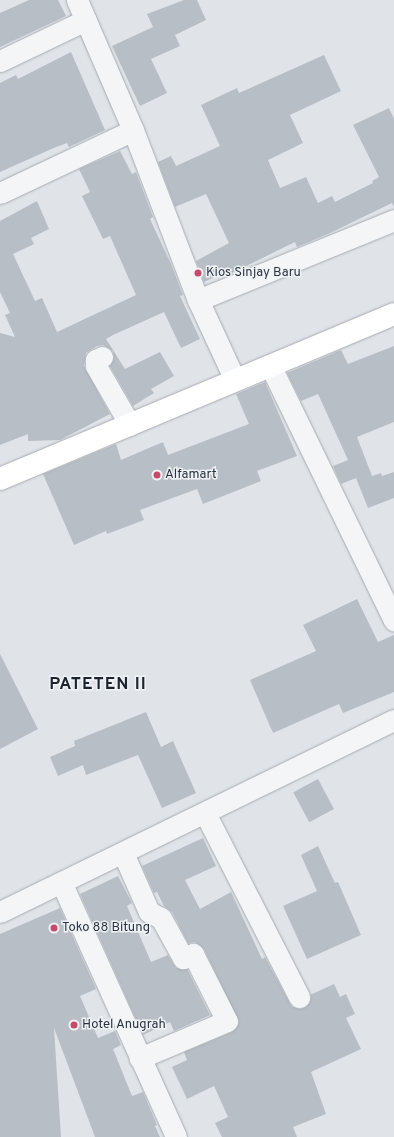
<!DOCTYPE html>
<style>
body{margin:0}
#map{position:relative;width:394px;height:1137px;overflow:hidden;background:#e0e4e8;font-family:Overpass,sans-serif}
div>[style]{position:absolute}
.building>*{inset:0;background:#b8bec5;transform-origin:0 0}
.roads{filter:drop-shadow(0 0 1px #a5abb2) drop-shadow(0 0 1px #a5abb2)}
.street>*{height:21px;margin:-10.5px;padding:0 10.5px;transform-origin:10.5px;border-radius:10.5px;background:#f3f5f7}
.secondary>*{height:22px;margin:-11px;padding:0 11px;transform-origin:11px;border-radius:11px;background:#fff}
.dots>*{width:11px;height:11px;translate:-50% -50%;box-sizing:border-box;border:2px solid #f0f3f6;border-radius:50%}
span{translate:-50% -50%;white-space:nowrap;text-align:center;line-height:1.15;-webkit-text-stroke:3px #f0f3f6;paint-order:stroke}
.poi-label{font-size:13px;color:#29333f}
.left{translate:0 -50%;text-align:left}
.district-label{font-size:17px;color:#1c2430;font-weight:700;letter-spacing:1px}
</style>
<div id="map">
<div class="building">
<i style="clip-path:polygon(29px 0,58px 0,66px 16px,0 47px,0 13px)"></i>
<i style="clip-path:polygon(184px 0,197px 0,206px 20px,175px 35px,180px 46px,151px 59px,167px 93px,140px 106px,112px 46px,153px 27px,147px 14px)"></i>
<i style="clip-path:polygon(71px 52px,105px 130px,69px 147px,67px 143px,56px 147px,0 172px,0 83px,16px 75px,18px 79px)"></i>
<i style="clip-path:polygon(324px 55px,341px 91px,290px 115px,303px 143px,268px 160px,280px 188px,306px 177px,318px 203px,332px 196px,335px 202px,373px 183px,372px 181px,379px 177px,353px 125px,389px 108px,394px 119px,394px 207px,392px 203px,330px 233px,297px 247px,295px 242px,228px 275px,225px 276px,223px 273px,204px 282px,196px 261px,229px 243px,206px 194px,175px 207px,158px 162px,171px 156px,176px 166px,220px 146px,201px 105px,237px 88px,239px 93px)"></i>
<i style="clip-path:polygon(120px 151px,132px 174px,136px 172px,153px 217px,150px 219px,171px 264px,183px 295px,180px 296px,200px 339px,181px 348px,164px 312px,113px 335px,106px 339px,125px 369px,160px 352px,174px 376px,151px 389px,154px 393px,133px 406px,110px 366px,114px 358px,113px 351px,103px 345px,97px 346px,86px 353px,84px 366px,110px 414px,60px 440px,28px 441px,28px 434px,0 445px,0 333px,15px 337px,5px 315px,10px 313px,0 292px,0 221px,37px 201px,49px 229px,31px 238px,34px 244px,13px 254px,35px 301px,42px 298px,57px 332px,136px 295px,110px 236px,103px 239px,82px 196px,90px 192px,79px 169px)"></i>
<i style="clip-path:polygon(394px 346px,394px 422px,357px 437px,372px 476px,381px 473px,382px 476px,394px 472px,394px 498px,368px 508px,356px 478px,341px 484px,333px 466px,348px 460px,318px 394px,301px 401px,287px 373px,341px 350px,348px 364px)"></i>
<i style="clip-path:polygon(265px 382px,297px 456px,257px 471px,261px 481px,203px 504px,197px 489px,140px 510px,144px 520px,107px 534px,106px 531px,74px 545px,43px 474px,116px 444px,121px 460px,163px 442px,168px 455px,249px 424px,236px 394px)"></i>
<i style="clip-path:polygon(357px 599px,378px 642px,394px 635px,394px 692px,343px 713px,339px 704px,273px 733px,250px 680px,316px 651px,303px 625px)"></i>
<i style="clip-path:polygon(0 654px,38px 729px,0 749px)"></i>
<i style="clip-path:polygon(146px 712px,161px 747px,173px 741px,196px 793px,162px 808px,138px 755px,86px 775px,83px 765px,58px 776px,50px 757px,75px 746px,74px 741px)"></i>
<i style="left:318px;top:779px;width:34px;height:28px;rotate:62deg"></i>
<i style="clip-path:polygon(203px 838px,216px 866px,185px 880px,200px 909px,231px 892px,262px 959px,265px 957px,292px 1007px,305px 1007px,309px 1003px,310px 995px,334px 984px,340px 997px,346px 994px,355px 1014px,346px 1018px,361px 1049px,311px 1072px,326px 1114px,293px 1127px,297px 1137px,222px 1137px,215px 1123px,228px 1117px,214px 1086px,187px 1099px,172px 1067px,187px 1060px,184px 1052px,232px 1032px,239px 1022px,204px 949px,195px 942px,188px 943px,172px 912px,164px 906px,157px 892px,154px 893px,142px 866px)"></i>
<i style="clip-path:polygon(318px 846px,335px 883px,338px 882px,361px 935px,307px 959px,283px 906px,317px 891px,301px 855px)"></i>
<i style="clip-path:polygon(118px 876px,132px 903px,127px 906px,151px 962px,168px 955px,176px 968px,187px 969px,210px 1015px,174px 1031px,170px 1022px,143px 1035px,80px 894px)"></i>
<i style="clip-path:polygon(60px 908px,96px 989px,80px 996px,98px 1038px,115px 1031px,121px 1045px,113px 1049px,132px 1096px,143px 1092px,157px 1125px,155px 1126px,160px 1137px,95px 1137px,54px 1028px,61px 1137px,0 1137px,0 934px)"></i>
</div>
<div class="roads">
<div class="street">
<i style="left:77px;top:0;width:142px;rotate:66.7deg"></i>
<i style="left:133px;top:130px;width:182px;rotate:69.1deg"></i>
<i style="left:198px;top:300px;width:88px;rotate:65.2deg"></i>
<i style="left:0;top:61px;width:95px;rotate:-25.5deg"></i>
<i style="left:0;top:193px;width:147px;rotate:-25.3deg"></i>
<i style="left:198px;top:300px;width:212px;rotate:-22.2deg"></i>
<i style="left:102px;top:357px;width:7px;rotate:153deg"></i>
<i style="left:96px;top:360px;width:6px;rotate:90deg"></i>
<i style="left:96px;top:366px;width:68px;rotate:60deg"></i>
<i style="left:270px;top:365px;width:284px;rotate:64.1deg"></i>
<i style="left:205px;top:813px;width:207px;rotate:62.9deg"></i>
<i style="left:123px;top:853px;width:64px;rotate:66.2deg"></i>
<i style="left:149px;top:912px;width:13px;rotate:27deg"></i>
<i style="left:161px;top:918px;width:46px;rotate:61.2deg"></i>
<i style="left:183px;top:958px;width:11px;rotate:-22deg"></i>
<i style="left:193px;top:954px;width:75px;rotate:63.1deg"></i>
<i style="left:227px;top:1021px;width:95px;rotate:157deg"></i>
<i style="left:62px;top:884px;width:277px;rotate:65.7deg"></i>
<i style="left:0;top:912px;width:438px;rotate:-26deg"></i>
</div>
<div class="secondary">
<i style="left:0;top:479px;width:427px;rotate:-22.7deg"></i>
</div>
</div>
<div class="dots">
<i style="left:198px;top:273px;background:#c84a6a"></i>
<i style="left:157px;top:475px;background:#c84a6a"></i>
<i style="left:54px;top:928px;background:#c84a6a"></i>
<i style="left:74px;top:1025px;background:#c84a6a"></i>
</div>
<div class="poi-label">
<span class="left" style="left:206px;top:273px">Kios Sinjay Baru</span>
<span class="left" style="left:165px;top:475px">Alfamart</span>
<span class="left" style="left:62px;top:928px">Toko 88 Bitung</span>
<span class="left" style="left:82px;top:1025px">Hotel Anugrah</span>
</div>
<div class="district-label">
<span style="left:98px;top:686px">PATETEN II</span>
</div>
</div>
